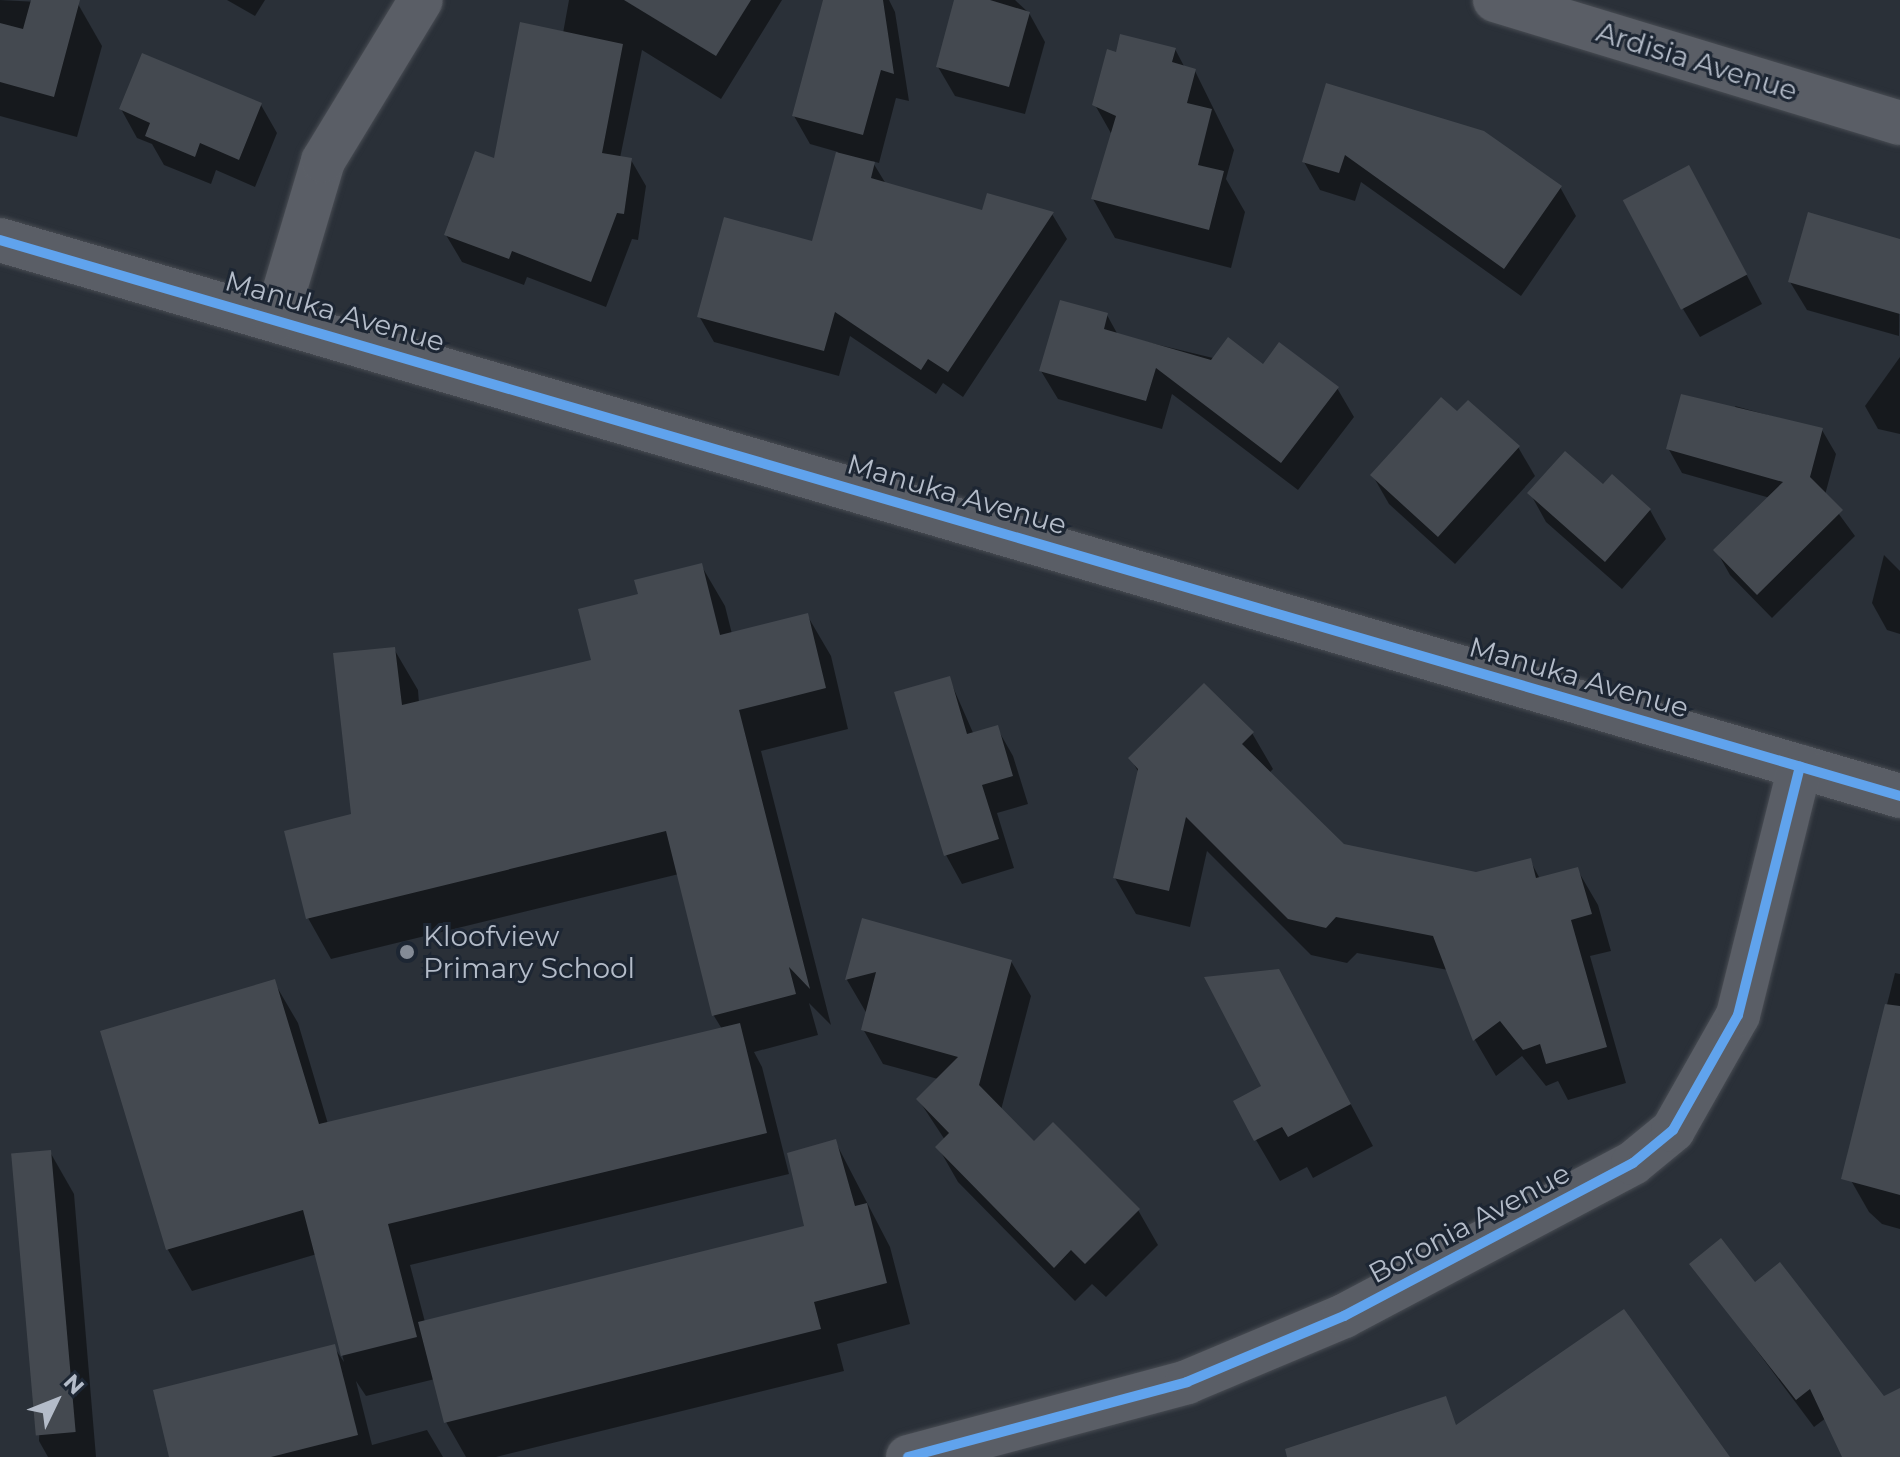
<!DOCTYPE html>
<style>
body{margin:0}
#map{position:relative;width:1900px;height:1457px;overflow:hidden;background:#2a3038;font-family:Montserrat,sans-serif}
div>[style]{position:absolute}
.shadow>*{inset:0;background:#0007}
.building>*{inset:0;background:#444950;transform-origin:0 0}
.roads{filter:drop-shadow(0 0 2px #484c53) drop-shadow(0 0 2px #484c53)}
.minor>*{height:44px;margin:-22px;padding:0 22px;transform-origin:22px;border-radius:22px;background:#5a5e66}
.cycleway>*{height:10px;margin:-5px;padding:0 5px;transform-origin:5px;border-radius:5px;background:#60a3ed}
.dots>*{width:22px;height:22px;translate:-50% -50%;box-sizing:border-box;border:4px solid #1d2633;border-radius:50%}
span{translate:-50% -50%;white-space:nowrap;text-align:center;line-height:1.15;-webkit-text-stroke:6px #1d2633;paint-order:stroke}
.street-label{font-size:28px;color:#b4bcc9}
.poi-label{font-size:28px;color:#b4bcc9}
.left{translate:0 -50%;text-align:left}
.north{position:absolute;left:16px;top:1361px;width:80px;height:80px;-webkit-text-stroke:6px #1d2633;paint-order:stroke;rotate:47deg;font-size:22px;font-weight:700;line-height:32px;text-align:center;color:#b4bcc9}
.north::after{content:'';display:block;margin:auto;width:28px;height:36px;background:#b4bcc9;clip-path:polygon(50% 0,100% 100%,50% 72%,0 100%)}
</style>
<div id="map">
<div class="shadow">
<i style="clip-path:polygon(0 0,78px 4px,102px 46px,77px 137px,0 116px)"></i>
<i style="clip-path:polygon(227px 0,265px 0,255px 16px)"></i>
<i style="clip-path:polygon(569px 0,782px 0,721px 99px,642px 50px,620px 158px,631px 160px,646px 186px,638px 240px,632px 239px,606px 307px,527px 277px,524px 285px,462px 262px,446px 235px,495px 160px,563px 33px)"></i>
<i style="clip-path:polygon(825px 0,889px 0,895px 12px,909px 101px,896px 98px,879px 163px,872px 161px,886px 184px,984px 213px,1052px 214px,1067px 239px,963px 397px,943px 383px,936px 394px,850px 336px,839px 376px,714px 342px,699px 316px,813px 244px,838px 152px,810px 144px,794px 116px)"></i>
<i style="clip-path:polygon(956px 0,1015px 0,1029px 13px,1045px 42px,1025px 114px,955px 96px,938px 67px)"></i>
<i style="clip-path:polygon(1175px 49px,1185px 68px,1195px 71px,1234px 150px,1226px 179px,1245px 212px,1231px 268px,1115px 238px,1093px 199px,1112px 135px,1095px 105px,1117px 54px)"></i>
<i style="clip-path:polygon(1327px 85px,1560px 187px,1576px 216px,1521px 296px,1361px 182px,1355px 201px,1320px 190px,1304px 162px)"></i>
<i style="clip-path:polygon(261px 105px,277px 133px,255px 187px,216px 170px,211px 184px,164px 165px,152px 144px,137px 138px,121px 109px)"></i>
<i style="clip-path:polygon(1705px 196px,1762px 304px,1700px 337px,1683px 309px)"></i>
<i style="clip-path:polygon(1900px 241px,1899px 336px,1807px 310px,1790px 282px)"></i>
<i style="clip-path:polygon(1107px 315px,1118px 335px,1337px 388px,1354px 417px,1298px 490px,1172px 394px,1162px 429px,1058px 399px,1041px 371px)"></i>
<i style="clip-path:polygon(1900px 357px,1900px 434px,1878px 429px,1865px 406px)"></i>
<i style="clip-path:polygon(1735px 406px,1822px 430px,1836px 454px,1825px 495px,1855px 536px,1772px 618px,1730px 575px,1716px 550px,1770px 498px,1682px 473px,1668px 448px,1738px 412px)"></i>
<i style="clip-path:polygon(1457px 414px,1518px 447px,1535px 476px,1455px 564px,1389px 504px,1373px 476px)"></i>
<i style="clip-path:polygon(1612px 476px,1650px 510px,1666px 539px,1622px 589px,1546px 522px,1530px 493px,1603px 486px)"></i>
<i style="clip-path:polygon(1884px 555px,1900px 571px,1900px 634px,1887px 630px,1872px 603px)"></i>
<i style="clip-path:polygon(701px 565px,725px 606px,732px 634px,807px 615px,831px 656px,848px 729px,761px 751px,831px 1025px,809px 1003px,818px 1035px,754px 1052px,762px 1067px,789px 1174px,410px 1265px,425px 1322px,806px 1228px,835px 1141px,890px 1247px,910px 1324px,837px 1344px,844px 1371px,496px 1457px,466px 1457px,446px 1422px,435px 1379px,366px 1396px,356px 1381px,372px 1445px,427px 1430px,443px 1457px,171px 1457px,334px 1347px,344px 1362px,317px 1254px,192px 1291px,168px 1250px,102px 1033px,274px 982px,298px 1023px,328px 1124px,722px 1029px,714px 1016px,679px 874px,331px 959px,308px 918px,353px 816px,394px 649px,418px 690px,419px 703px,593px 662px,640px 596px)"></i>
<i style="clip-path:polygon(949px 678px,974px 735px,997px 728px,1013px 756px,1028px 804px,997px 813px,1014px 868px,962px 884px,946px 855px)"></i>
<i style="clip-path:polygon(1252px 733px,1273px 769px,1269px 773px,1343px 846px,1476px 874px,1530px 860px,1540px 879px,1577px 869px,1598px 905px,1611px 951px,1590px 956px,1626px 1083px,1568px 1100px,1558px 1081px,1546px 1086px,1522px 1056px,1496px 1076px,1475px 1040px,1448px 970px,1357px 953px,1347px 963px,1311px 955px,1207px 851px,1190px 927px,1136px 914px,1115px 878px,1144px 782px,1131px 759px)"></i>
<i style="clip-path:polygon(864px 921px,1011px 961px,1031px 996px,1001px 1110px,1034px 1143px,1138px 1210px,1158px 1245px,1106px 1297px,1092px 1284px,1075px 1301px,958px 1182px,938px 1147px,945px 1140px,918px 1099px,938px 1079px,883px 1064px,863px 1029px,867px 1014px,847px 980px)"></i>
<i style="clip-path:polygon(1895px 973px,1900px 974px,1900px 1229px,1882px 1224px,1869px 1212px,1845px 1170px)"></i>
<i style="clip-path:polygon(1302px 1013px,1373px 1146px,1313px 1178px,1307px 1167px,1280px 1181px,1256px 1140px,1264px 1087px)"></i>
<i style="clip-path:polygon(50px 1152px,74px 1194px,96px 1457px,48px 1457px,39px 1441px)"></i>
<i style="clip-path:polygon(1692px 1264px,1884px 1398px,1900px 1391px,1900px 1457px,1844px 1457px,1826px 1418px,1814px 1427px)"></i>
</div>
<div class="building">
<i style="clip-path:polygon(31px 0,80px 0,54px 97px,0 82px,0 23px,23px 29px)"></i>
<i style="clip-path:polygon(624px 0,751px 0,716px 56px)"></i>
<i style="clip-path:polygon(823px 0,883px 0,894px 74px,881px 70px,863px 135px,792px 116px)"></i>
<i style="clip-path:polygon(954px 0,990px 0,1030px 12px,1009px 87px,936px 67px)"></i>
<i style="clip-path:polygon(520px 22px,623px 44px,602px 153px,632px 158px,624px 214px,617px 213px,591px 282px,512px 251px,509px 259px,444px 235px,475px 151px,494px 158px)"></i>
<i style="clip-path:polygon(1120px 34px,1176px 48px,1172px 62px,1196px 69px,1187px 103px,1212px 109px,1198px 165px,1224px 171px,1209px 230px,1091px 199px,1116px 116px,1092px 105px,1107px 49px,1116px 52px)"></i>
<i style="clip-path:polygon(142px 53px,262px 103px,239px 160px,200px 143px,195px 157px,145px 136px,150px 123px,119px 109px)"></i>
<i style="clip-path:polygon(1326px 83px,1484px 131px,1562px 186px,1504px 269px,1345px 155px,1339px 173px,1302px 162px)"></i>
<i style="clip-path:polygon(836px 152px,875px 162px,871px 178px,982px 210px,987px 193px,1054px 212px,948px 372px,928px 359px,921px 370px,835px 312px,824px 351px,697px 317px,724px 217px,812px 241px)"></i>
<i style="left:1689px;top:165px;width:124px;height:75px;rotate:62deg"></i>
<i style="clip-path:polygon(1808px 212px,1900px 239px,1900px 314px,1788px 282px)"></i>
<i style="clip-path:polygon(1060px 300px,1108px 313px,1104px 329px,1211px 360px,1228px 337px,1263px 364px,1279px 342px,1339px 387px,1281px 463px,1156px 368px,1146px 401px,1039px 371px)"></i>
<i style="clip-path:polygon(1681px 394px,1823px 428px,1810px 477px,1843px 510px,1757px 595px,1713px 550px,1783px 482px,1666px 449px)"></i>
<i style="clip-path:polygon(1441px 397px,1457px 411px,1468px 400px,1520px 446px,1438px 537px,1370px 475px)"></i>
<i style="clip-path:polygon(1565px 451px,1603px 484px,1612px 474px,1651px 509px,1605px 562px,1527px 493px)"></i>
<i style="clip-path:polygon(702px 563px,720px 635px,808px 613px,826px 688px,739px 710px,810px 989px,789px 967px,796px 994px,712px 1016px,666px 831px,306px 919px,284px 831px,351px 814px,333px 653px,395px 647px,402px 705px,591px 660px,578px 609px,638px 594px,634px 580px)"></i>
<i style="clip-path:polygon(950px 676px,967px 734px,998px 725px,1013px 776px,982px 785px,999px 839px,944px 856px,894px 692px)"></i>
<i style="clip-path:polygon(1204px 683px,1254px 732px,1242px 744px,1344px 844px,1476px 872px,1531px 858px,1536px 878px,1578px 867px,1592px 914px,1571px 920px,1607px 1047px,1546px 1064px,1540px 1044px,1523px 1050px,1500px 1021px,1473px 1041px,1433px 936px,1336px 917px,1326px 928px,1288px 919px,1186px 817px,1169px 891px,1113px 878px,1138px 769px,1128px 758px)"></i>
<i style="clip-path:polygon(862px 918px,1012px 960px,979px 1085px,1034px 1141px,1053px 1122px,1140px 1209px,1085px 1264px,1071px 1250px,1054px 1268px,935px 1147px,949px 1133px,916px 1099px,958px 1057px,861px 1030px,876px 972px,845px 980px)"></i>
<i style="clip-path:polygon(1279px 969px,1351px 1104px,1288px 1137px,1282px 1127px,1254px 1141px,1233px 1101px,1261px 1086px,1204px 977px)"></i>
<i style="clip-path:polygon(275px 979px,319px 1124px,740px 1023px,767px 1133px,388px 1224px,417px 1337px,341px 1356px,303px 1210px,166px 1250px,100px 1031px)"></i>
<i style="clip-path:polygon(1885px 1004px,1900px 1006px,1900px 1195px,1841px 1179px)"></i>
<i style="clip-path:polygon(836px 1139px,855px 1206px,867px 1203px,887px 1283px,814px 1302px,821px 1329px,444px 1423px,418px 1322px,804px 1226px,787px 1153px)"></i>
<i style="left:51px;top:1150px;width:283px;height:40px;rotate:85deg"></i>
<i style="clip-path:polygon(1721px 1238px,1755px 1282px,1780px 1262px,1884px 1396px,1900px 1388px,1900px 1457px,1842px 1457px,1810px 1389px,1796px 1400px,1689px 1264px)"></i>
<i style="clip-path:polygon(1624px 1309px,1730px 1457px,1287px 1457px,1285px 1449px,1446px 1396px,1456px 1425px)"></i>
<i style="clip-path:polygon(335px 1344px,358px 1435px,271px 1457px,169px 1457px,153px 1390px)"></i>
</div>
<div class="roads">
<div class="minor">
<i style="left:1495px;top:0;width:423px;rotate:16.9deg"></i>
<i style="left:0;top:240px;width:1980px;rotate:16.31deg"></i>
<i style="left:276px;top:319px;width:165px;rotate:-73.4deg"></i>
<i style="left:323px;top:161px;width:188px;rotate:-58.7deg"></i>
<i style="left:908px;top:1457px;width:289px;rotate:-15deg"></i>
<i style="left:1187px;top:1382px;width:170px;rotate:-22.8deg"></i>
<i style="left:1344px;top:1316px;width:327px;rotate:-27.9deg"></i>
<i style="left:1633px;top:1163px;width:52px;rotate:-39.5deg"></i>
<i style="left:1673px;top:1130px;width:132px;rotate:-60.5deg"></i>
<i style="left:1738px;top:1015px;width:256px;rotate:-76deg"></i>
</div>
</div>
<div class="cycleway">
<i style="left:0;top:240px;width:1980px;rotate:16.31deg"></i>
<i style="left:908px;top:1457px;width:289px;rotate:-15deg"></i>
<i style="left:1187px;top:1382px;width:170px;rotate:-22.8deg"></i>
<i style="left:1344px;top:1316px;width:327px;rotate:-27.9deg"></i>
<i style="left:1633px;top:1163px;width:52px;rotate:-39.5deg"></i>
<i style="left:1673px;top:1130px;width:132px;rotate:-60.5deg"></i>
<i style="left:1738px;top:1015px;width:256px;rotate:-76deg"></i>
</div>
<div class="dots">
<i style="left:407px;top:952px;background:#848b96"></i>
</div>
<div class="street-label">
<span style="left:1697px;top:61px;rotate:17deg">Ardisia Avenue</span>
<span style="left:335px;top:311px;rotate:16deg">Manuka Avenue</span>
<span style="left:957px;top:494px;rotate:16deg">Manuka Avenue</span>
<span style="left:1579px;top:677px;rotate:16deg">Manuka Avenue</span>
<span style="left:1469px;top:1223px;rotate:-28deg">Boronia Avenue</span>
</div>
<div class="poi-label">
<span class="left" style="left:423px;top:952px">Kloofview<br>Primary School</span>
</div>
<div class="north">N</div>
</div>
